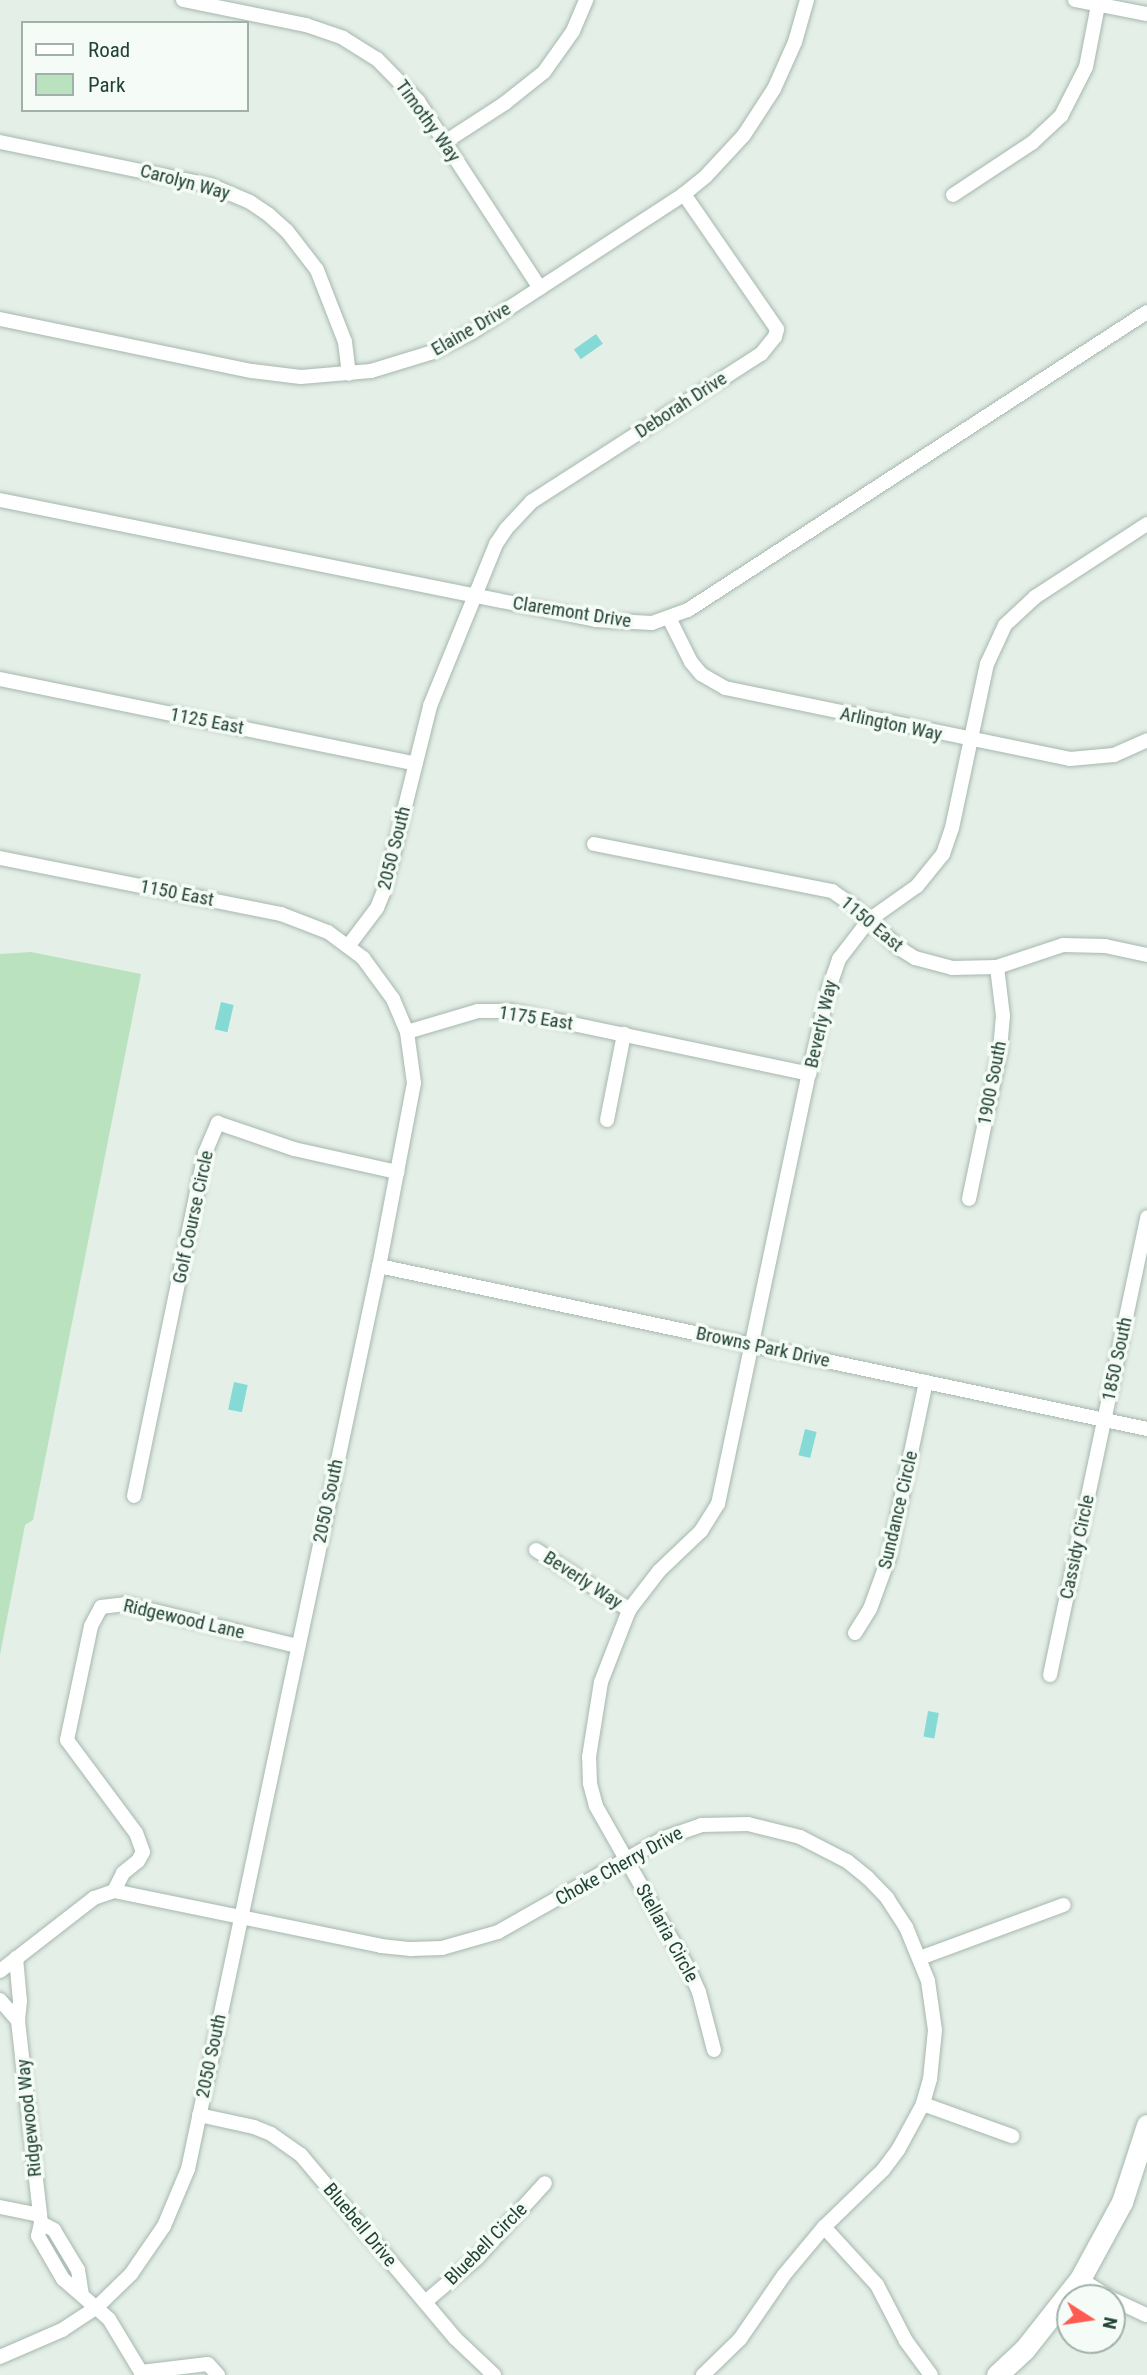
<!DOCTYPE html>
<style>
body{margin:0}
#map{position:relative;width:1147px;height:2375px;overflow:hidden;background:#e4efe8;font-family:"Roboto Condensed",sans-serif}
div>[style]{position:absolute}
.green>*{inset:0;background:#bbe2be}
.water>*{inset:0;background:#86dad6;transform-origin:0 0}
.roads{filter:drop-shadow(0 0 2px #a6b8ae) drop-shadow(0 0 2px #a6b8ae)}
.minor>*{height:14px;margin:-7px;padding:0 7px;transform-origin:7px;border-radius:7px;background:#fff}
.secondary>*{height:21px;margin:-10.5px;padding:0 10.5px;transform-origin:10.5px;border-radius:10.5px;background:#fff}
span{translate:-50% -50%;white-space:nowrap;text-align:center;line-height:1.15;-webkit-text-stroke:7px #f5fbf7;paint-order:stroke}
.street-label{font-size:19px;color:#214333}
.legend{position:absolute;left:21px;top:21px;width:228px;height:91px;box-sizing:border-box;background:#f5fbf7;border:2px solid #a0b1a9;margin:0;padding:9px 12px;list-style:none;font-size:21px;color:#214333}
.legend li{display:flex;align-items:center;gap:14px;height:35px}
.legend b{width:35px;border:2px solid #a0b1a9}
.north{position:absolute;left:1056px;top:2284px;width:70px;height:70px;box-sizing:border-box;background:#f5fbf7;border:2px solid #a0b1a9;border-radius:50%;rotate:102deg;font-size:19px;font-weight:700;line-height:28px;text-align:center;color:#214333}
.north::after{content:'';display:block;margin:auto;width:24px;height:32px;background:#ff5a52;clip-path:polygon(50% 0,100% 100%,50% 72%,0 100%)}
</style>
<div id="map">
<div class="green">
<i style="clip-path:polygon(31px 952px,141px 974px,33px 1520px,25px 1525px,0 1655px,0 954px)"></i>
</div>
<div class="water">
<i style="left:596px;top:334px;width:12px;height:27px;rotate:55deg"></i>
<i style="left:221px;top:1002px;width:13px;height:28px;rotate:13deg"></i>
<i style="left:234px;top:1382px;width:14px;height:28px;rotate:12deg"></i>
<i style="left:805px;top:1429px;width:12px;height:27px;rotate:14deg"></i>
<i style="left:928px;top:1711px;width:11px;height:26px;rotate:10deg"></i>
</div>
<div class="roads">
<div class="minor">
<i style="left:183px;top:0;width:126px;rotate:11.5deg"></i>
<i style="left:306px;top:25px;width:39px;rotate:19deg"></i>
<i style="left:343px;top:38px;width:40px;rotate:32deg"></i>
<i style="left:377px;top:59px;width:59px;rotate:45.7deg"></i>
<i style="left:418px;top:101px;width:223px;rotate:56.9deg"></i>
<i style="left:1075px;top:0;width:73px;rotate:11deg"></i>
<i style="left:0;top:142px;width:214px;rotate:11.6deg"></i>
<i style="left:210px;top:185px;width:43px;rotate:23deg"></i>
<i style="left:250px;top:202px;width:23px;rotate:34deg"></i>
<i style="left:269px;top:215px;width:24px;rotate:42deg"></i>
<i style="left:287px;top:231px;width:49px;rotate:52.4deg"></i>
<i style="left:317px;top:270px;width:77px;rotate:68.7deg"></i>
<i style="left:345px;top:342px;width:32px;rotate:83deg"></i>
<i style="left:445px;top:142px;width:72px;rotate:-33deg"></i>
<i style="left:505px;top:103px;width:50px;rotate:-38.5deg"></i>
<i style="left:544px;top:72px;width:50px;rotate:-54.7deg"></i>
<i style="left:573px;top:31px;width:34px;rotate:-67deg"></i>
<i style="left:953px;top:195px;width:95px;rotate:-33.4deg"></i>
<i style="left:1032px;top:143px;width:40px;rotate:-43deg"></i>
<i style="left:1061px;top:116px;width:55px;rotate:-63deg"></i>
<i style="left:1086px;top:67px;width:63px;rotate:-79deg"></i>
<i style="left:0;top:319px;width:257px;rotate:11.7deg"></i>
<i style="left:252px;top:371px;width:49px;rotate:7deg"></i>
<i style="left:301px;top:377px;width:70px;rotate:-4.9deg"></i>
<i style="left:371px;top:371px;width:65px;rotate:-17deg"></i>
<i style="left:433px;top:352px;width:44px;rotate:-27.1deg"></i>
<i style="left:472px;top:332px;width:81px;rotate:-32.9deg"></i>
<i style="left:540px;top:288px;width:172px;rotate:-33.1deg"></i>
<i style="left:684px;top:194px;width:28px;rotate:-39deg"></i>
<i style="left:706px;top:176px;width:56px;rotate:-47.2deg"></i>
<i style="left:744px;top:135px;width:55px;rotate:-56.9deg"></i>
<i style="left:774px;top:89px;width:51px;rotate:-65.9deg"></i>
<i style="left:795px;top:42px;width:44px;rotate:-74.1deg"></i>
<i style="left:0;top:500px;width:608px;rotate:11.38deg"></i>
<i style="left:596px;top:620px;width:56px;rotate:3.1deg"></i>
<i style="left:652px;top:623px;width:38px;rotate:-20deg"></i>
<i style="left:688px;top:610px;width:547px;rotate:-32.99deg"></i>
<i style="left:669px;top:618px;width:49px;rotate:63.4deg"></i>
<i style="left:691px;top:662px;width:16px;rotate:50deg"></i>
<i style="left:701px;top:674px;width:28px;rotate:30deg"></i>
<i style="left:725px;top:688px;width:352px;rotate:11.6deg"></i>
<i style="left:1070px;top:759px;width:44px;rotate:-5.2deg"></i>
<i style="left:1114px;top:755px;width:36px;rotate:-24deg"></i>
<i style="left:0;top:679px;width:422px;rotate:11.5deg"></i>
<i style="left:594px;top:844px;width:243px;rotate:11.2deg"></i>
<i style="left:832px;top:891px;width:29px;rotate:35deg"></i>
<i style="left:856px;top:908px;width:59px;rotate:42.9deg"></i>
<i style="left:899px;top:948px;width:19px;rotate:32deg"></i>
<i style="left:915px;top:958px;width:38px;rotate:15deg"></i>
<i style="left:952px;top:968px;width:45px;rotate:-1.3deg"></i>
<i style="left:997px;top:967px;width:70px;rotate:-18.4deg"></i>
<i style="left:1063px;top:945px;width:42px;rotate:1.4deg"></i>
<i style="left:1105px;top:946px;width:43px;rotate:12.1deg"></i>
<i style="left:0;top:858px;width:287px;rotate:11.3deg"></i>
<i style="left:281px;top:914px;width:50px;rotate:21deg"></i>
<i style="left:328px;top:932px;width:44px;rotate:36.6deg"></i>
<i style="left:363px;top:958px;width:51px;rotate:53.8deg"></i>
<i style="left:393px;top:999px;width:36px;rotate:67deg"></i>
<i style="left:407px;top:1032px;width:51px;rotate:82.2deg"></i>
<i style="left:414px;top:1083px;width:186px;rotate:100.8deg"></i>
<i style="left:379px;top:1266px;width:923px;rotate:101.94deg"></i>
<i style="left:188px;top:2169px;width:62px;rotate:112.8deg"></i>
<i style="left:164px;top:2226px;width:58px;rotate:124.5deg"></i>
<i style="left:131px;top:2274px;width:47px;rotate:135.9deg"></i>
<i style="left:97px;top:2307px;width:42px;rotate:146.7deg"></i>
<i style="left:62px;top:2330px;width:68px;rotate:156.5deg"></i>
<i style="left:349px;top:945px;width:46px;rotate:-52.9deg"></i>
<i style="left:377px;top:908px;width:18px;rotate:-68deg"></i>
<i style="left:384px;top:891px;width:191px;rotate:-76deg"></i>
<i style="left:430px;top:706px;width:175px;rotate:-67.8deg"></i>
<i style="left:496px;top:544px;width:18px;rotate:-56deg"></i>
<i style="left:506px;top:529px;width:37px;rotate:-47deg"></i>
<i style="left:531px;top:502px;width:274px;rotate:-32.8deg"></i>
<i style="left:761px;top:354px;width:22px;rotate:-51deg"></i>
<i style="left:775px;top:337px;width:8px;rotate:-76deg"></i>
<i style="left:777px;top:329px;width:164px;rotate:-124.6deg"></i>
<i style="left:407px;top:1032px;width:74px;rotate:-16.5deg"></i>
<i style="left:478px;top:1011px;width:33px"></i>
<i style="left:511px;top:1011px;width:305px;rotate:11.9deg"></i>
<i style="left:607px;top:1120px;width:88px;rotate:-78.8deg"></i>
<i style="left:969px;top:1199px;width:152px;rotate:-78.2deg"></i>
<i style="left:1000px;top:1050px;width:34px;rotate:-85deg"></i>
<i style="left:1003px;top:1016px;width:49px;rotate:-97deg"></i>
<i style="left:379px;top:1266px;width:785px;rotate:11.98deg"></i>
<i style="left:134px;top:1496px;width:350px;rotate:-78.3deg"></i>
<i style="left:205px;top:1153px;width:33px;rotate:-67deg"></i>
<i style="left:218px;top:1123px;width:80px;rotate:18.9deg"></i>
<i style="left:294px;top:1149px;width:106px;rotate:12.6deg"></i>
<i style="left:536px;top:1550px;width:111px;rotate:32.8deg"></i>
<i style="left:855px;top:1633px;width:28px;rotate:-58deg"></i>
<i style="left:870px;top:1609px;width:55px;rotate:-69.9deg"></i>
<i style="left:889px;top:1557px;width:179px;rotate:-78.1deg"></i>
<i style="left:1050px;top:1675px;width:468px;rotate:-78deg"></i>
<i style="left:114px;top:1891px;width:273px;rotate:11.6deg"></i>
<i style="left:381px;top:1946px;width:30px;rotate:6deg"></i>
<i style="left:411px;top:1949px;width:31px;rotate:-2deg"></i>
<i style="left:442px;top:1948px;width:58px;rotate:-15.9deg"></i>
<i style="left:498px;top:1932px;width:191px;rotate:-29.5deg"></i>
<i style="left:664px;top:1838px;width:39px;rotate:-19deg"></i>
<i style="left:701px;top:1825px;width:47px;rotate:-1.2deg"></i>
<i style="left:748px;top:1824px;width:54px;rotate:14deg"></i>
<i style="left:800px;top:1837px;width:53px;rotate:27.1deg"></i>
<i style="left:847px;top:1861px;width:27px;rotate:39deg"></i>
<i style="left:868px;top:1878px;width:28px;rotate:46deg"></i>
<i style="left:887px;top:1898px;width:35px;rotate:57deg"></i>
<i style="left:906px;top:1927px;width:58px;rotate:67.8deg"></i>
<i style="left:928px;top:1981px;width:49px;rotate:81.9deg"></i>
<i style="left:935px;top:2030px;width:49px;rotate:95.8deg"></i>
<i style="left:930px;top:2079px;width:26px;rotate:106deg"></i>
<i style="left:923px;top:2104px;width:52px;rotate:118.5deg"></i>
<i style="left:898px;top:2150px;width:25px;rotate:127deg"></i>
<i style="left:883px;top:2170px;width:82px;rotate:136deg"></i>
<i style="left:824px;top:2227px;width:62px;rotate:129.8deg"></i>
<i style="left:784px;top:2275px;width:78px;rotate:124.5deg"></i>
<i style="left:740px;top:2339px;width:52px;rotate:135.8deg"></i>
<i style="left:16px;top:1958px;width:43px;rotate:84.7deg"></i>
<i style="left:20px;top:2001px;width:20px;rotate:96deg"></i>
<i style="left:18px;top:2021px;width:195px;rotate:83.5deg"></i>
<i style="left:920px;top:1958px;width:153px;rotate:-20.3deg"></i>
<i style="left:0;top:1971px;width:119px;rotate:-37.8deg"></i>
<i style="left:94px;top:1898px;width:21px;rotate:-19deg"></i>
<i style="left:114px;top:1891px;width:20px;rotate:-63deg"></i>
<i style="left:123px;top:1873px;width:19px;rotate:-39deg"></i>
<i style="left:138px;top:1861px;width:10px;rotate:-61deg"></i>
<i style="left:143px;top:1852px;width:20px;rotate:-110deg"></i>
<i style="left:136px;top:1833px;width:116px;rotate:-126.6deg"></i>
<i style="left:67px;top:1740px;width:116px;rotate:-78.1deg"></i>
<i style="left:91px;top:1626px;width:21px;rotate:-62deg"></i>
<i style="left:101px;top:1607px;width:24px;rotate:-7deg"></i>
<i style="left:125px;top:1604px;width:177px;rotate:13.7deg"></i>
<i style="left:0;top:2000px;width:28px;rotate:49deg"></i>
<i style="left:714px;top:2050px;width:60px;rotate:-104.5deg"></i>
<i style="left:699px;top:1992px;width:24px;rotate:-114deg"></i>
<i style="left:689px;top:1970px;width:189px;rotate:-119.6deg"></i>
<i style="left:596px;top:1806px;width:24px;rotate:-105deg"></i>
<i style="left:590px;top:1783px;width:26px;rotate:-92deg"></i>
<i style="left:589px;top:1757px;width:76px;rotate:-80.9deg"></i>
<i style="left:601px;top:1682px;width:77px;rotate:-68.7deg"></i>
<i style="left:629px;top:1610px;width:49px;rotate:-52.4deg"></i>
<i style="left:659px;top:1571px;width:58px;rotate:-43.6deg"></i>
<i style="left:701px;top:1531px;width:32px;rotate:-58deg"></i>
<i style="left:718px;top:1504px;width:440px;rotate:-78.1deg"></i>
<i style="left:809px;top:1074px;width:85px;rotate:-77.1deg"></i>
<i style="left:828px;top:991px;width:34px;rotate:-71deg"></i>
<i style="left:839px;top:959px;width:49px;rotate:-52.4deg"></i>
<i style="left:869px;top:920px;width:59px;rotate:-35.3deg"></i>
<i style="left:917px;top:886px;width:41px;rotate:-50.9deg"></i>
<i style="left:943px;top:854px;width:28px;rotate:-71deg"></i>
<i style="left:952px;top:828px;width:168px;rotate:-78deg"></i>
<i style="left:987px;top:664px;width:43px;rotate:-65.2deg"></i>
<i style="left:1005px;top:625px;width:41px;rotate:-43deg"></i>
<i style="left:1035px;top:597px;width:134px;rotate:-33.1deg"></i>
<i style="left:923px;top:2104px;width:95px;rotate:19.8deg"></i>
<i style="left:199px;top:2115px;width:56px;rotate:12.3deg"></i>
<i style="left:254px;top:2127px;width:18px;rotate:22deg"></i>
<i style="left:271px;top:2134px;width:37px;rotate:35deg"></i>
<i style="left:301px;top:2155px;width:239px;rotate:49.9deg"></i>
<i style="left:455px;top:2338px;width:54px;rotate:43.5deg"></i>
<i style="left:0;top:2207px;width:41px;rotate:11.3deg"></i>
<i style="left:40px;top:2215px;width:8px;rotate:83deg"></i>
<i style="left:41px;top:2223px;width:15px;rotate:28deg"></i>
<i style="left:54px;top:2230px;width:47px;rotate:59deg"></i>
<i style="left:78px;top:2270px;width:24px;rotate:81deg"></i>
<i style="left:41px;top:2223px;width:13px;rotate:103deg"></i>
<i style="left:38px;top:2236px;width:50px;rotate:59.8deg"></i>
<i style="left:63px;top:2279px;width:61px;rotate:41deg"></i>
<i style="left:109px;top:2319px;width:62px;rotate:58.9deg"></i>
<i style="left:824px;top:2227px;width:79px;rotate:47.6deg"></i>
<i style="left:877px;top:2285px;width:63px;rotate:62.6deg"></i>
<i style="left:906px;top:2341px;width:42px;rotate:53.7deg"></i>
<i style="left:1080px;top:2279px;width:36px;rotate:32deg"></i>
<i style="left:1112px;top:2299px;width:38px;rotate:25deg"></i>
<i style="left:425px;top:2302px;width:68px;rotate:-40.2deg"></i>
<i style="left:477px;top:2258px;width:101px;rotate:-47.8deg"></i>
<i style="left:141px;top:2372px;width:67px;rotate:-6.8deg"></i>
<i style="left:208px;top:2364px;width:15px;rotate:48deg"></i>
</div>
<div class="secondary">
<i style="left:997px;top:2375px;width:37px;rotate:-43deg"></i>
<i style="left:1024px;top:2350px;width:90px;rotate:-51.7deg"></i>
<i style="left:1080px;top:2279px;width:88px;rotate:-61.4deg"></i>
<i style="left:1122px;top:2202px;width:81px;rotate:-72deg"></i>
</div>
</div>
<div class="street-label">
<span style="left:428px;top:121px;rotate:54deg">Timothy Way</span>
<span style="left:185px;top:182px;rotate:15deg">Carolyn Way</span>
<span style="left:471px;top:329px;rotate:-30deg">Elaine Drive</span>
<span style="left:681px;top:405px;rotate:-33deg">Deborah Drive</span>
<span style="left:572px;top:612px;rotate:9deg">Claremont Drive</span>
<span style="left:207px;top:721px;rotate:11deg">1125 East</span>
<span style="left:891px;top:724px;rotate:12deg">Arlington Way</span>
<span style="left:394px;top:848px;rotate:-76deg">2050 South</span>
<span style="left:177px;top:893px;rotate:11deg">1150 East</span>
<span style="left:872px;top:924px;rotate:40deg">1150 East</span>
<span style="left:536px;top:1018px;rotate:9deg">1175 East</span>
<span style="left:821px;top:1024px;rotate:-77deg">Beverly Way</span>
<span style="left:992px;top:1083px;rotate:-79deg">1900 South</span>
<span style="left:193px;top:1217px;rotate:-78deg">Golf Course Circle</span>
<span style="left:763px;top:1347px;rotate:12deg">Browns Park Drive</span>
<span style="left:1117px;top:1359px;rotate:-78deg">1850 South</span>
<span style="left:328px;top:1501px;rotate:-78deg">2050 South</span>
<span style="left:898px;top:1510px;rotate:-77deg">Sundance Circle</span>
<span style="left:1077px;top:1547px;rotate:-78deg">Cassidy Circle</span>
<span style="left:583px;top:1580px;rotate:33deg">Beverly Way</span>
<span style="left:184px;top:1619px;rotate:13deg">Ridgewood Lane</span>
<span style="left:619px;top:1866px;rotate:-29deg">Choke Cherry Drive</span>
<span style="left:667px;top:1933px;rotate:61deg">Stellaria Circle</span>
<span style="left:211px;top:2056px;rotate:-78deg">2050 South</span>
<span style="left:29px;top:2118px;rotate:-96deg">Ridgewood Way</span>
<span style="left:360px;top:2225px;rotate:50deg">Bluebell Drive</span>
<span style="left:486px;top:2244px;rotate:-45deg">Bluebell Circle</span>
</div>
<ul class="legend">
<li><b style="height:9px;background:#fff"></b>Road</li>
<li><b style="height:19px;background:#bbe2be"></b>Park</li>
</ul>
<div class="north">N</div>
</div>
